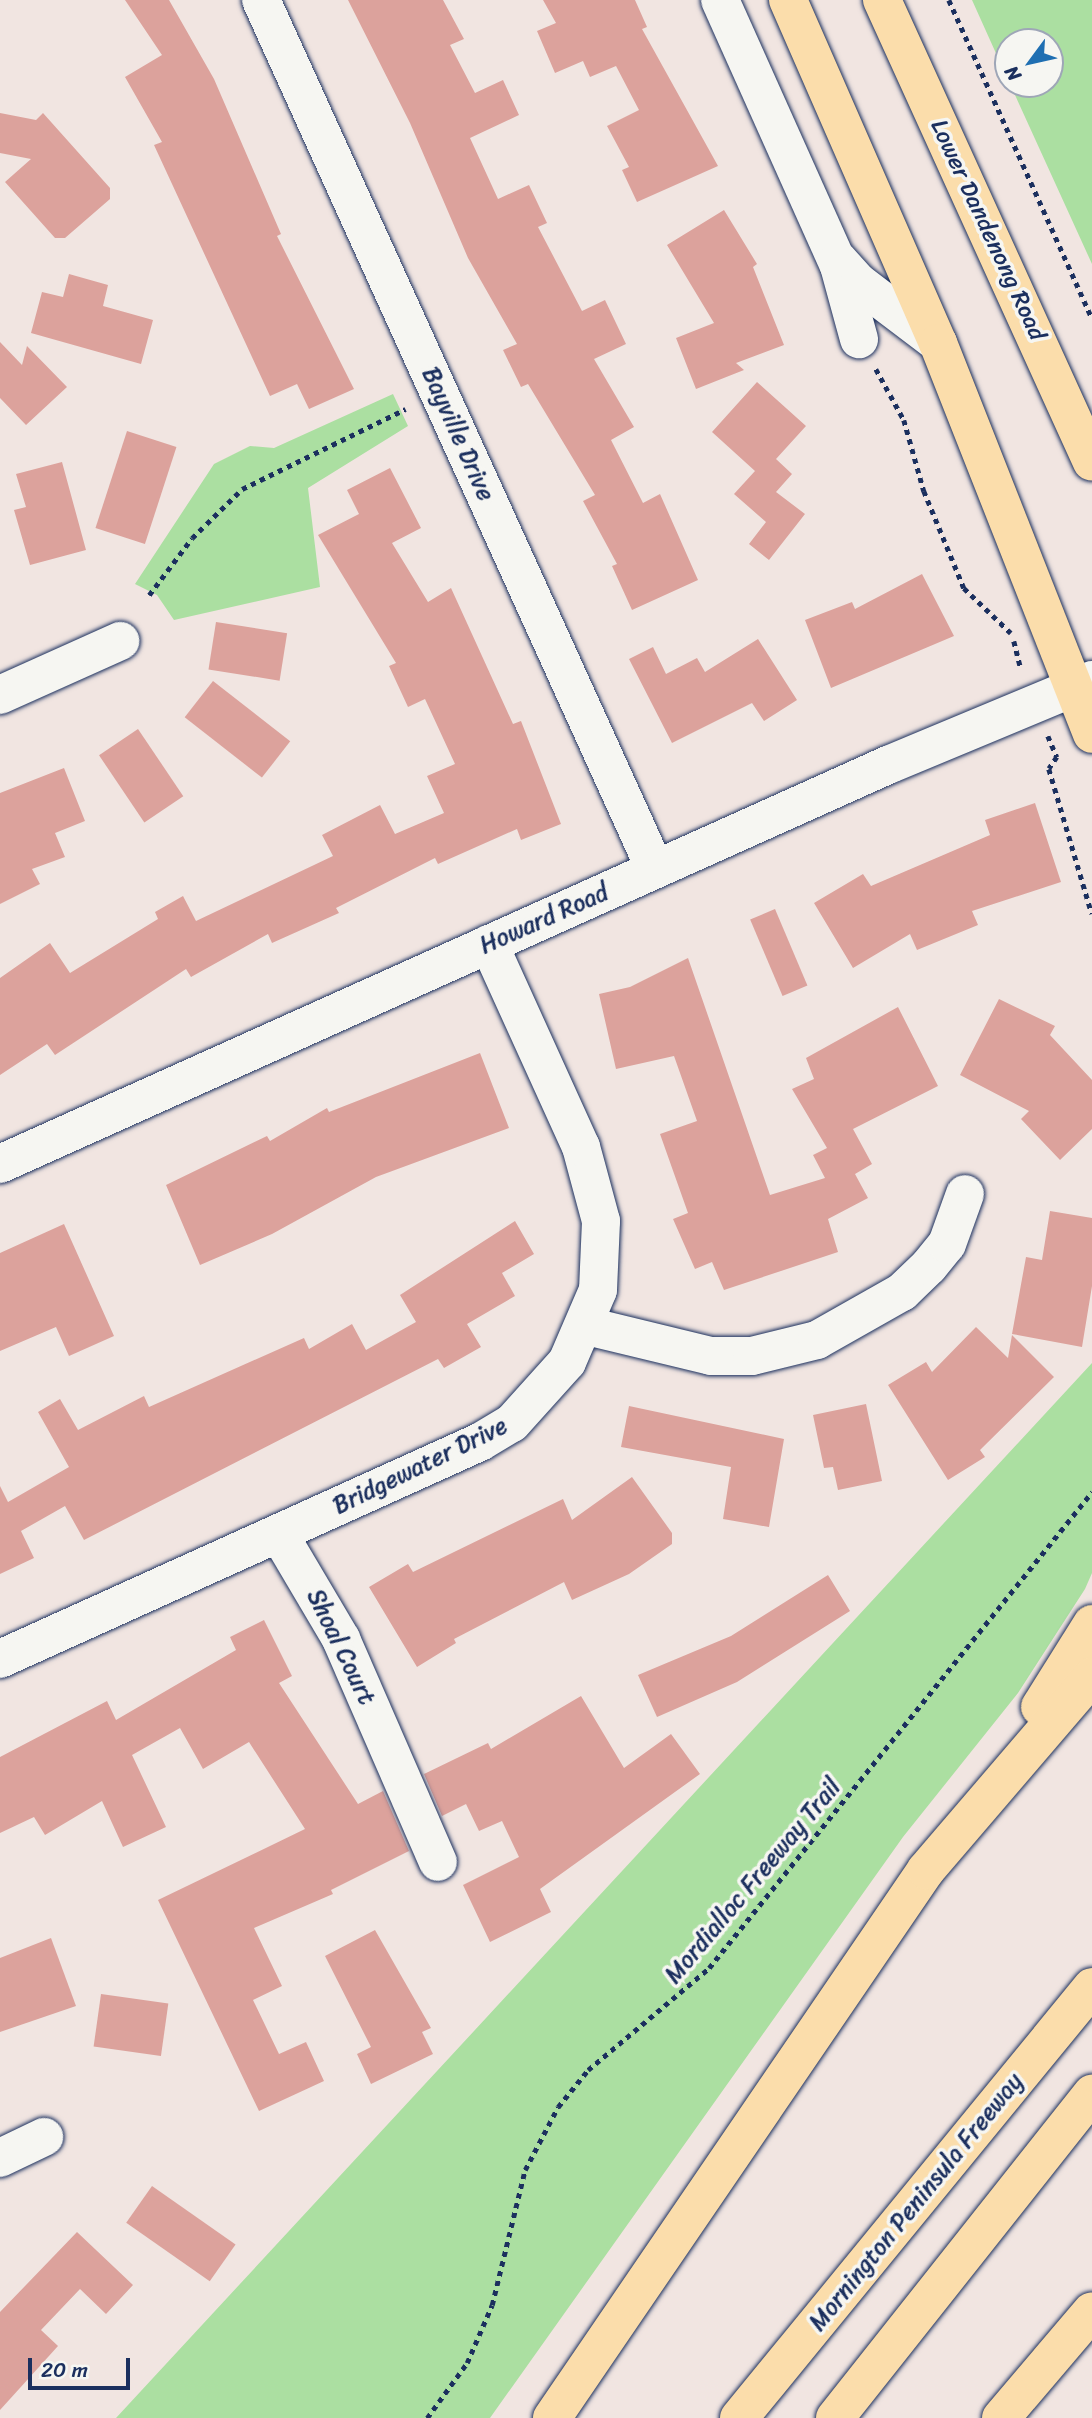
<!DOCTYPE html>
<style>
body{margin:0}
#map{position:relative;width:1092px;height:2418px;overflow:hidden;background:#f1e5e1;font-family:Sriracha,sans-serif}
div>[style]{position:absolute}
.green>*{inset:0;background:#abdfa1}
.building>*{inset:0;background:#dca29c;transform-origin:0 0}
.path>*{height:4.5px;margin-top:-2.25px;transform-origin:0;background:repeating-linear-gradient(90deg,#1b2f5e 0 5px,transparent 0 10px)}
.roads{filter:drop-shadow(0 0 2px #1b2f5e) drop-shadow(0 0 2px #1b2f5e)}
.street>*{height:38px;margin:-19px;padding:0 19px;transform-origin:19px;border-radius:19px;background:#f6f6f2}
.secondary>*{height:38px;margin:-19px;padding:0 19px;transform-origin:19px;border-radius:19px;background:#f6f6f2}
.highway>*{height:38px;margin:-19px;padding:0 19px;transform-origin:19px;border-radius:19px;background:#fbddab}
span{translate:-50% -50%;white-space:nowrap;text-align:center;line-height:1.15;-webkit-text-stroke:7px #f6f6f2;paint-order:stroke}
.street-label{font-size:24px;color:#1b2f5e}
.north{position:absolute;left:994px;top:28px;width:70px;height:70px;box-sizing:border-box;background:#f6f6f2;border:2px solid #9ea6b7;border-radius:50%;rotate:237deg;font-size:19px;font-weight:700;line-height:28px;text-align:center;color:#1b2f5e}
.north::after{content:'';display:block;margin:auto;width:24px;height:32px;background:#1f6fb2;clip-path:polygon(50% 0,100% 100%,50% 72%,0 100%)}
.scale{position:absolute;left:28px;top:2358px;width:102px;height:32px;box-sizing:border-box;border:4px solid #1b2f5e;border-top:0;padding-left:9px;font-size:21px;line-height:24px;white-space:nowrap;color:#1b2f5e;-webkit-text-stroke:5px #f6f6f2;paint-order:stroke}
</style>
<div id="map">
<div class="green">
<i style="clip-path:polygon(972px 0,1092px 0,1092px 264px,1010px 84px,1050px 84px,1050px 42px,1008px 42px,1008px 80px)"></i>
<i style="clip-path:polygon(393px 394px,408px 426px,308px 488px,320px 587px,174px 620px,157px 595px,135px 584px,214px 464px,250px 446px,274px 448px)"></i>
<i style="clip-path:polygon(1092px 1363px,1092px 1573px,1085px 1589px,1018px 1693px,903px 1837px,490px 2418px,116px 2418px)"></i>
</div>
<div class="building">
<i style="clip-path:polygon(125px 0,169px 0,214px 79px,281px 234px,277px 236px,354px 389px,309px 409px,297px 384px,270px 396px,154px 145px,162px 142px,125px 77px,162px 55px)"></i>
<i style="clip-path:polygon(348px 0,443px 0,464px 39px,450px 45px,475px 93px,503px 80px,519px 115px,470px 138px,498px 199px,529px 185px,547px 223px,538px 227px,582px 311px,605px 300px,626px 344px,594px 359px,634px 427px,611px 440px,643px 503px,660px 494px,698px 580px,632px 610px,612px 566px,617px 564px,583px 501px,595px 495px,528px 384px,521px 387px,503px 350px,517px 344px,468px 258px,410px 123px)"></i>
<i style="clip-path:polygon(543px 0,635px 0,647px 27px,642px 29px,718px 166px,637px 202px,622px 170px,629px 167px,607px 126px,639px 110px,616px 66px,590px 77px,583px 61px,555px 73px,537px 31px,556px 23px)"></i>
<i style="clip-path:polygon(0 113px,36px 120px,43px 113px,110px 188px,110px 199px,65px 238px,55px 238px,5px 182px,31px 159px,0 153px)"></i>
<i style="clip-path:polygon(724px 210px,757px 264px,753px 267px,784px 345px,736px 363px,744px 370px,696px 389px,676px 338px,714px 323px,667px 245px)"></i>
<i style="clip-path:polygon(69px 274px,108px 285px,103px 306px,153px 320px,141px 364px,31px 333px,42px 292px,63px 297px)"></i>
<i style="clip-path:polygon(0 342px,22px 365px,27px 346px,67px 387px,26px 425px,0 398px)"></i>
<i style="clip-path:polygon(757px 382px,806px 426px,776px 459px,792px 474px,776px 492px,805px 514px,769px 560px,749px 544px,766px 522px,734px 494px,755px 471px,712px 432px)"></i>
<i style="left:127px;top:431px;width:52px;height:102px;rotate:18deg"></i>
<i style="clip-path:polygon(62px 462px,86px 550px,30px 565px,14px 510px,26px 507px,16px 474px)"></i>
<i style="clip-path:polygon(390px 468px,421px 528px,392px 543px,428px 602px,451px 588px,513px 724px,521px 721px,561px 824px,521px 840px,517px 829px,438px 864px,435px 858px,336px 908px,339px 913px,272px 943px,268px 934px,191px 977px,186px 969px,55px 1055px,47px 1044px,0 1075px,0 978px,50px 943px,70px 973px,158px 919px,155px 912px,183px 896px,196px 921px,333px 856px,322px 835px,380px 805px,395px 834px,444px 813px,427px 776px,455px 764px,425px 699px,408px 707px,389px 666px,396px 663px,318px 535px,359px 514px,347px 490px)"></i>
<i style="clip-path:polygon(922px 574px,954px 636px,831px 688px,805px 620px,852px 602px,855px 609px)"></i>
<i style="left:216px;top:622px;width:72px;height:48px;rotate:9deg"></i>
<i style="clip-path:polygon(758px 639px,797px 700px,764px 721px,752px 703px,672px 743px,629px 659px,653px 647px,666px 674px,697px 658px,705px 672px)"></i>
<i style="left:213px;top:681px;width:98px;height:46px;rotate:38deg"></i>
<i style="left:138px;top:729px;width:81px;height:47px;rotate:56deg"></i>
<i style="clip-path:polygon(64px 768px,85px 821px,55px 833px,65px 857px,32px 869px,40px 884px,0 904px,0 793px)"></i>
<i style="clip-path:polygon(1035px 803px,1061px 882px,972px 911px,978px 925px,917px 950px,910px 934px,853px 968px,814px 903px,863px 874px,871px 886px,990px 835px,985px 820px)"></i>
<i style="left:775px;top:909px;width:83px;height:27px;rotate:67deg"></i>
<i style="clip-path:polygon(688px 958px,770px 1195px,825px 1178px,813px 1155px,827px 1148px,792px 1089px,814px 1079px,806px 1058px,898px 1007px,938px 1086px,853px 1129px,872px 1164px,855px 1174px,868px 1198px,828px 1219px,838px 1252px,724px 1290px,712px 1262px,695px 1269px,673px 1219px,688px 1213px,660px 1134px,697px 1121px,674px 1056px,616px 1069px,599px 994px,630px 987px)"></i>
<i style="clip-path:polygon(999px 999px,1055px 1026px,1050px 1035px,1092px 1080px,1092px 1129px,1060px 1160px,1021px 1119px,1029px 1111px,960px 1075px)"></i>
<i style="clip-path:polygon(480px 1053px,509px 1128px,376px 1177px,272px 1234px,200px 1265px,166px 1185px,267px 1136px,270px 1141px,327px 1108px,329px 1112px)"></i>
<i style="clip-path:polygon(1050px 1211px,1092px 1218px,1092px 1286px,1082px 1347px,1012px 1334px,1026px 1257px,1042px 1260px)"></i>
<i style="clip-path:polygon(515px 1221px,534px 1254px,502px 1273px,515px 1296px,467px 1324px,481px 1347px,444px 1368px,438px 1359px,84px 1540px,65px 1506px,21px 1531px,34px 1558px,0 1574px,0 1486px,8px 1502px,69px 1467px,38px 1412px,60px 1399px,78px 1430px,144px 1396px,149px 1407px,304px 1338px,309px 1349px,352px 1324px,366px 1350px,416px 1322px,400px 1295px)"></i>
<i style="clip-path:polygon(64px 1224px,114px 1336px,69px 1356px,56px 1327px,0 1351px,0 1253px)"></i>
<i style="clip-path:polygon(976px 1327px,1008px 1358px,1012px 1335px,1054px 1377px,980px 1450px,985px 1457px,948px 1480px,888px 1385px,926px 1362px,932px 1372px)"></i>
<i style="clip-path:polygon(866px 1404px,882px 1481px,838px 1490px,833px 1467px,824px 1468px,813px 1415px)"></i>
<i style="clip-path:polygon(629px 1406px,784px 1439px,769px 1527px,723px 1519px,731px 1467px,621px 1447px)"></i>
<i style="clip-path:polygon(632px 1477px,672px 1533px,672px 1544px,629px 1574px,572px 1600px,564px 1582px,454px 1639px,456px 1643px,417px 1667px,369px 1587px,408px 1564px,413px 1572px,563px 1499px,572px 1520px)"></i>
<i style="clip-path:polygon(828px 1575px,850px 1611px,737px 1682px,657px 1717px,638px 1675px,731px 1636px)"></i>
<i style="clip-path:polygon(264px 1620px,292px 1676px,279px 1683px,358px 1804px,383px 1791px,409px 1851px,331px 1890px,333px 1894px,254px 1928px,282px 1986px,253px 2000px,279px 2054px,306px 2042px,324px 2081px,259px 2111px,158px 1900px,305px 1829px,249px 1742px,203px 1769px,180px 1728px,132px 1755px,166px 1827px,123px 1847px,102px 1801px,45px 1835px,34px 1817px,0 1833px,0 1757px,107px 1701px,116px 1720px,236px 1650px,230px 1637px)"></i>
<i style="clip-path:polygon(581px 1696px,624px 1768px,671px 1734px,700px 1774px,540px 1889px,551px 1912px,490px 1942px,463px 1885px,519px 1857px,502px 1821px,479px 1831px,466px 1804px,442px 1816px,424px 1774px,488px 1743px,491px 1749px)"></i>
<i style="clip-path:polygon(375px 1930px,431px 2028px,422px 2032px,433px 2054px,371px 2084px,357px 2054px,371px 2047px,325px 1956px)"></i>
<i style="clip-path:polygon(51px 1938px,76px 2006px,0 2032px,0 1958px)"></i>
<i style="left:101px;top:1994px;width:68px;height:53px;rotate:8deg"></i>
<i style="left:152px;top:2186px;width:102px;height:45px;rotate:35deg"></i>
<i style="clip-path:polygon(77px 2232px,133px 2285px,106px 2314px,80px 2289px,41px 2330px,58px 2346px,0 2410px,0 2312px)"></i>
</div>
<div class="path">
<i style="left:949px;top:0;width:349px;rotate:65.8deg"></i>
<i style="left:876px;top:369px;width:58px;rotate:61.2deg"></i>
<i style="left:904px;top:420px;width:74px;rotate:74.3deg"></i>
<i style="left:924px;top:491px;width:105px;rotate:67.6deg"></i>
<i style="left:964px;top:588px;width:65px;rotate:43.8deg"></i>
<i style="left:149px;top:595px;width:71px;rotate:-53deg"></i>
<i style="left:192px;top:538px;width:70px;rotate:-44.4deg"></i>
<i style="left:242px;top:489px;width:182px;rotate:-26.1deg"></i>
<i style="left:1014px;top:641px;width:29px;rotate:76deg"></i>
<i style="left:1048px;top:736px;width:23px;rotate:67deg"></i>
<i style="left:1057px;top:757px;width:14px;rotate:124deg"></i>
<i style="left:1049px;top:769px;width:151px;rotate:73.5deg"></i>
<i style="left:427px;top:2418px;width:68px;rotate:-54deg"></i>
<i style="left:467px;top:2363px;width:63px;rotate:-66.7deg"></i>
<i style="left:492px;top:2305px;width:139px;rotate:-76.3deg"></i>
<i style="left:525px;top:2170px;width:71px;rotate:-62.4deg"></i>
<i style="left:558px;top:2107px;width:48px;rotate:-51deg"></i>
<i style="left:588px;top:2070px;width:158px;rotate:-40.1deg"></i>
<i style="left:709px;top:1968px;width:611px;rotate:-51.18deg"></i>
</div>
<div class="roads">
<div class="street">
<i style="left:261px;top:0;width:954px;rotate:65.61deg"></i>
<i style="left:720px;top:0;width:291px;rotate:65.9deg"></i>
<i style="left:839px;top:266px;width:76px;rotate:74.7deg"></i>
<i style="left:838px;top:260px;width:31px;rotate:48deg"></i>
<i style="left:859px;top:283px;width:99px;rotate:37.2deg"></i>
<i style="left:0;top:695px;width:132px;rotate:-24.2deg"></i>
<i style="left:587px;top:1326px;width:128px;rotate:13.6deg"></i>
<i style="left:711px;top:1356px;width:41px"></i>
<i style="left:752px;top:1356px;width:67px;rotate:-13.8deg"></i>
<i style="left:817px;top:1340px;width:98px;rotate:-29.5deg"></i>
<i style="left:902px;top:1292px;width:37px;rotate:-44deg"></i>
<i style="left:929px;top:1266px;width:28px;rotate:-51deg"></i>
<i style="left:947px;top:1244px;width:53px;rotate:-70.2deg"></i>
<i style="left:279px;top:1534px;width:122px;rotate:59.4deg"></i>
<i style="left:341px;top:1639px;width:243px;rotate:66.5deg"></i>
<i style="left:0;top:1659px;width:527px;rotate:-24.33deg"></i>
<i style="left:480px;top:1442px;width:37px;rotate:-31deg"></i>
<i style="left:512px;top:1423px;width:82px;rotate:-48deg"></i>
<i style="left:567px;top:1362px;width:78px;rotate:-66.7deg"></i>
<i style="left:598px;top:1290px;width:69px;rotate:-87.5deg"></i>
<i style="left:601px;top:1221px;width:77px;rotate:-105.1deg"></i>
<i style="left:581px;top:1147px;width:223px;rotate:-114.4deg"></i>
<i style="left:0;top:2158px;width:49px;rotate:-25.5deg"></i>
</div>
<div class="secondary">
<i style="left:0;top:1164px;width:974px;rotate:-24.2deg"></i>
<i style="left:888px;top:765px;width:221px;rotate:-22.6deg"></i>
</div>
<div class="highway">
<i style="left:788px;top:0;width:374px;rotate:66.4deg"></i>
<i style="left:938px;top:343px;width:420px;rotate:68.5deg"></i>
<i style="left:882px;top:0;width:507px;rotate:65.56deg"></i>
<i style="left:1040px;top:1707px;width:98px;rotate:-57.9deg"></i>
<i style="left:552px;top:2418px;width:663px;rotate:-55.69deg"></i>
<i style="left:926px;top:1870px;width:255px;rotate:-49.4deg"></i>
<i style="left:739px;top:2418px;width:557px;rotate:-50.68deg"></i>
<i style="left:835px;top:2418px;width:414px;rotate:-51.6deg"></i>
<i style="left:1001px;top:2418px;width:140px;rotate:-49.6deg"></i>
</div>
</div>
<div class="street-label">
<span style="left:988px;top:230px;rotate:65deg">Lower Dandenong Road</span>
<span style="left:458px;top:434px;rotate:66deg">Bayville Drive</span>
<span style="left:544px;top:919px;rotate:-24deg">Howard Road</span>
<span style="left:420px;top:1466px;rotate:-26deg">Bridgewater Drive</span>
<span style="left:341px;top:1647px;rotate:64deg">Shoal Court</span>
<span style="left:753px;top:1881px;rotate:-50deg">Mordialloc Freeway Trail</span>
<span style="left:916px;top:2202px;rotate:-51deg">Mornington Peninsula Freeway</span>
</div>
<div class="north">N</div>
<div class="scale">20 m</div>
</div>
